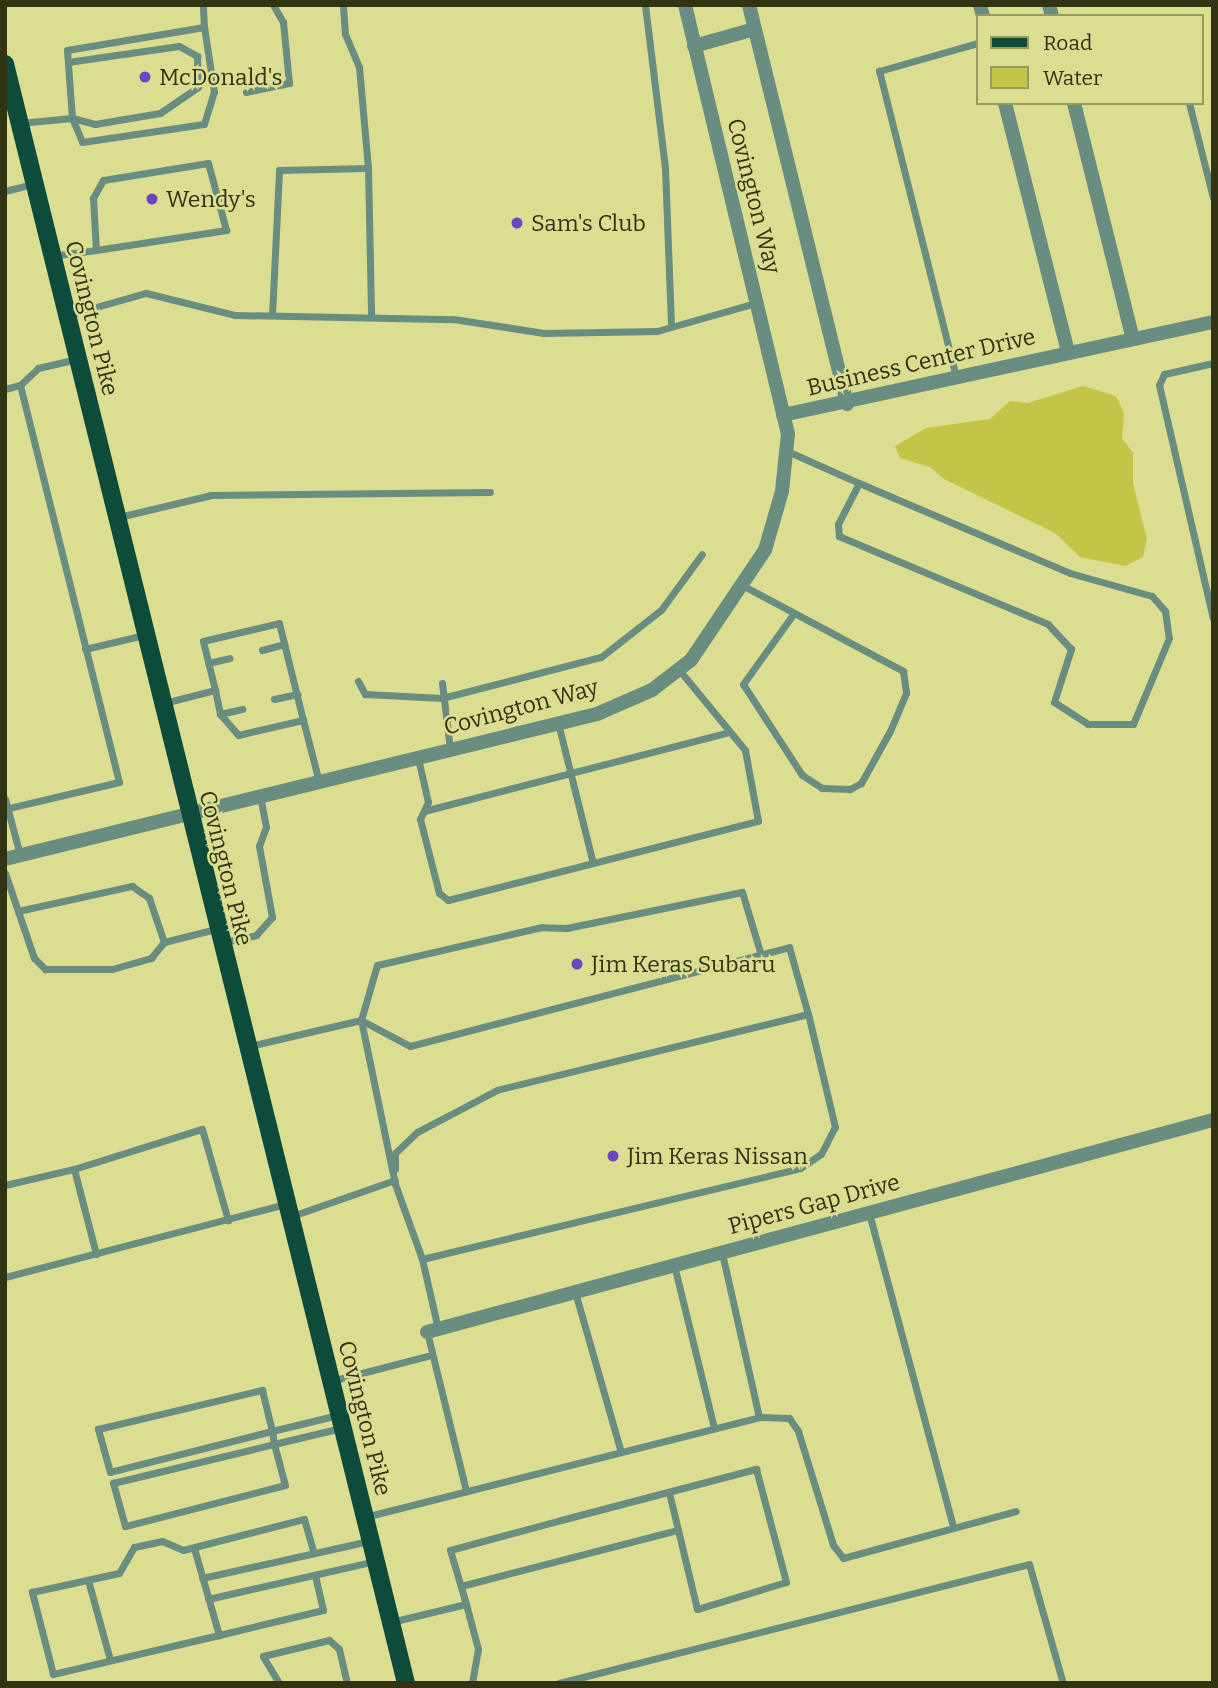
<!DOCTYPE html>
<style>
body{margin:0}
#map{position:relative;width:1218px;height:1688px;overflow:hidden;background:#dbde91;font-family:Bitter,serif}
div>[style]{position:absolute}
.water>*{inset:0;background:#c2c548}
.lane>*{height:7px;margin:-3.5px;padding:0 3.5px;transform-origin:3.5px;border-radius:3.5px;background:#698d80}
.street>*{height:14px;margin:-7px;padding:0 7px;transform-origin:7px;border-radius:7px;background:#698d80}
.primary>*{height:18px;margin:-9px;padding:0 9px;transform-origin:9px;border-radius:9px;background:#0d4c3b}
.dots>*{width:19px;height:19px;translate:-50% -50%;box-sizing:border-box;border:4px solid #dbde91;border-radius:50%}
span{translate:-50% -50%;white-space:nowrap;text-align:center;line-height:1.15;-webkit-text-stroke:5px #dbde91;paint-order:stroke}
.poi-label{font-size:23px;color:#323313}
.left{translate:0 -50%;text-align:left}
.street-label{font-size:23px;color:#323313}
.frame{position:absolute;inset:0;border:7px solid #323313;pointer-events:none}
.legend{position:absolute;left:976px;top:14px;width:228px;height:91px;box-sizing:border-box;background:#dbde91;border:2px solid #979a5f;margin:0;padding:9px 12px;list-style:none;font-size:21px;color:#323313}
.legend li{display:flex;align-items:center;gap:14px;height:35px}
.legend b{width:35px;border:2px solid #979a5f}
</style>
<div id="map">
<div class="water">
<i style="clip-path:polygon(1083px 386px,1116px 396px,1124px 413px,1122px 438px,1133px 453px,1133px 484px,1147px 539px,1143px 557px,1125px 566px,1080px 557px,1055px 533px,944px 479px,930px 467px,900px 458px,895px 446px,926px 428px,990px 419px,1010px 401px,1028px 403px)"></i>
</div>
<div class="lane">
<i style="left:645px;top:5px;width:164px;rotate:83deg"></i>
<i style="left:665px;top:168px;width:158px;rotate:87.8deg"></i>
<i style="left:343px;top:6px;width:28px;rotate:86deg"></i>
<i style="left:345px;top:34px;width:36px;rotate:67deg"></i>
<i style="left:359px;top:67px;width:101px;rotate:84.9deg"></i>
<i style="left:68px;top:62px;width:112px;rotate:-8.2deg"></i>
<i style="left:179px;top:46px;width:21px;rotate:29deg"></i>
<i style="left:197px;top:56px;width:31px;rotate:88deg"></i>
<i style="left:198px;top:87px;width:46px;rotate:145.6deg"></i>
<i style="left:160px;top:113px;width:66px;rotate:170.4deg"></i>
<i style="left:95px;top:124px;width:24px;rotate:-165deg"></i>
<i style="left:246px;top:92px;width:44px;rotate:-11.8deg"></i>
<i style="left:289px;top:83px;width:61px;rotate:-95.6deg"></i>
<i style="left:283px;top:22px;width:20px;rotate:-120deg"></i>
<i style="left:1189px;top:103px;width:98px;rotate:75.8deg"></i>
<i style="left:72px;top:118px;width:26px;rotate:67deg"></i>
<i style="left:82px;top:142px;width:123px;rotate:-8.4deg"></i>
<i style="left:204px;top:124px;width:34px;rotate:-73deg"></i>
<i style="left:214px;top:92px;width:66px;rotate:-98.7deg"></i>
<i style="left:20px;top:123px;width:52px;rotate:-5.5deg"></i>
<i style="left:72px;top:118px;width:68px;rotate:-94.2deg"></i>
<i style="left:67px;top:50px;width:139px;rotate:-9.5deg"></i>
<i style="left:204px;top:27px;width:22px;rotate:-93deg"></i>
<i style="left:5px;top:191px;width:30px;rotate:-14deg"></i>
<i style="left:52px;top:256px;width:44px;rotate:-7.8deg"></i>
<i style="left:96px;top:250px;width:132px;rotate:-8.7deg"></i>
<i style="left:226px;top:230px;width:69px;rotate:-105deg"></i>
<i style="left:208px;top:163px;width:106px;rotate:170.8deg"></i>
<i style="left:103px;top:180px;width:21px;rotate:119deg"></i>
<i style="left:93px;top:198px;width:52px;rotate:86.7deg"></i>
<i style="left:68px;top:315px;width:81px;rotate:-15.8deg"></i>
<i style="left:146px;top:293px;width:92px;rotate:13.9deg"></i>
<i style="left:235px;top:315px;width:218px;rotate:1.1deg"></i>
<i style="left:453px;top:319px;width:92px;rotate:8.7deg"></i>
<i style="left:544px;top:333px;width:113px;rotate:-1deg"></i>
<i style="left:657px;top:331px;width:103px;rotate:-15.8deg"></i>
<i style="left:272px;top:315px;width:145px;rotate:-87.2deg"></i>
<i style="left:279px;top:170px;width:89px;rotate:-1.3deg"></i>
<i style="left:368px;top:168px;width:149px;rotate:88.8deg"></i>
<i style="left:1213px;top:363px;width:50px;rotate:167.3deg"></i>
<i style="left:1164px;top:374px;width:12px;rotate:114deg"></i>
<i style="left:1159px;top:385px;width:239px;rotate:77deg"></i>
<i style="left:956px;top:377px;width:316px;rotate:-104.1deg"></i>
<i style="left:879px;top:71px;width:103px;rotate:-15.8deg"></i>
<i style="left:20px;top:385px;width:25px;rotate:-43deg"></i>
<i style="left:38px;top:368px;width:40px;rotate:-13deg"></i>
<i style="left:5px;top:389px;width:16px;rotate:-15deg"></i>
<i style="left:20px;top:385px;width:409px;rotate:76deg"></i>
<i style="left:119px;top:782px;width:117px;rotate:166.7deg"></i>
<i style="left:787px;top:451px;width:79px;rotate:24deg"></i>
<i style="left:859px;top:483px;width:229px;rotate:23.1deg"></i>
<i style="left:1070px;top:573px;width:85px;rotate:15.7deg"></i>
<i style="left:1152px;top:596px;width:20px;rotate:49deg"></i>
<i style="left:1165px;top:611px;width:27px;rotate:82deg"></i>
<i style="left:1169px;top:638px;width:93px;rotate:112.7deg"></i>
<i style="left:1133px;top:724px;width:45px;rotate:180deg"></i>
<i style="left:1088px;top:724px;width:40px;rotate:-147.1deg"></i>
<i style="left:1054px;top:702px;width:56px;rotate:-72.2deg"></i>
<i style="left:1071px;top:649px;width:34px;rotate:-133deg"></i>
<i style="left:1048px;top:624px;width:227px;rotate:-157.2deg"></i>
<i style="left:839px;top:536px;width:12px;rotate:-95deg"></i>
<i style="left:838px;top:524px;width:46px;rotate:-62.9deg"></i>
<i style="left:119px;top:517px;width:95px;rotate:-13.4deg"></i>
<i style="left:211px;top:495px;width:279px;rotate:-0.6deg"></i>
<i style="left:742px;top:585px;width:183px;rotate:28.1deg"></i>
<i style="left:903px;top:671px;width:22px;rotate:82deg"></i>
<i style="left:906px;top:693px;width:41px;rotate:112.8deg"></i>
<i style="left:890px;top:731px;width:60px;rotate:119.1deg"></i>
<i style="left:861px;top:783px;width:13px;rotate:151deg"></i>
<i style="left:850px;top:789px;width:28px;rotate:-178deg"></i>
<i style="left:822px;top:788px;width:24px;rotate:-147deg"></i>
<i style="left:802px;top:775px;width:108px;rotate:-123deg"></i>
<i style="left:743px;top:684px;width:87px;rotate:-54.3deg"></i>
<i style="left:85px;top:649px;width:61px;rotate:-13.3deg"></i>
<i style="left:262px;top:650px;width:23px;rotate:-15deg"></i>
<i style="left:208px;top:663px;width:22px;rotate:-13deg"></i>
<i style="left:358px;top:681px;width:15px;rotate:62deg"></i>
<i style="left:365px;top:694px;width:77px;rotate:3deg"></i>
<i style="left:442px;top:698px;width:164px;rotate:-14.5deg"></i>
<i style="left:601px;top:657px;width:76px;rotate:-38.1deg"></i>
<i style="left:661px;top:610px;width:69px;rotate:-53.8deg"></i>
<i style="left:442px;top:683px;width:66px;rotate:83.1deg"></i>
<i style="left:215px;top:690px;width:50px;rotate:-103.8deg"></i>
<i style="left:203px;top:641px;width:78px;rotate:-13.3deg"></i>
<i style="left:279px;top:623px;width:100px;rotate:76.1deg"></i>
<i style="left:274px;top:699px;width:24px;rotate:-12deg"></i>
<i style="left:164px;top:703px;width:53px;rotate:-14.3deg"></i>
<i style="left:215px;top:690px;width:25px;rotate:78deg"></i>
<i style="left:220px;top:714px;width:28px;rotate:49deg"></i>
<i style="left:238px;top:735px;width:67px;rotate:-13deg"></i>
<i style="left:303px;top:720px;width:64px;rotate:75.5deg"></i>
<i style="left:220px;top:714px;width:23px;rotate:-13deg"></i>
<i style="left:558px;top:723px;width:144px;rotate:76deg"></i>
<i style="left:418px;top:758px;width:45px;rotate:77.2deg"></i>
<i style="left:428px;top:802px;width:19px;rotate:115deg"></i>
<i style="left:420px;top:819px;width:76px;rotate:75.6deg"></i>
<i style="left:439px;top:893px;width:11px;rotate:38deg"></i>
<i style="left:448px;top:900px;width:320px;rotate:-14.3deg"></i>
<i style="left:758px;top:821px;width:72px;rotate:-100.4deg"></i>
<i style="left:745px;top:750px;width:101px;rotate:-129.4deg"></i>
<i style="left:5px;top:799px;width:58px;rotate:75deg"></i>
<i style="left:424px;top:811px;width:315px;rotate:-14.5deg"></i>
<i style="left:5px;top:873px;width:90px;rotate:71.2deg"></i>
<i style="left:34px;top:958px;width:16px;rotate:45deg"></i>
<i style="left:45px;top:969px;width:67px"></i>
<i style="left:112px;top:969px;width:41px;rotate:-15.8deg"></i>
<i style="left:151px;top:958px;width:21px;rotate:-51deg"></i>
<i style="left:164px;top:942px;width:54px;rotate:-14deg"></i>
<i style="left:18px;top:911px;width:117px;rotate:-12.4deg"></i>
<i style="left:132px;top:886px;width:21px;rotate:35deg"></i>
<i style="left:149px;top:898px;width:46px;rotate:71.2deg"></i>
<i style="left:224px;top:942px;width:33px;rotate:-12deg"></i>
<i style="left:256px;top:935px;width:24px;rotate:-48deg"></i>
<i style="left:272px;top:917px;width:72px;rotate:-100.4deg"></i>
<i style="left:259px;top:846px;width:20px;rotate:-70deg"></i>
<i style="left:266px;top:827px;width:32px;rotate:-101deg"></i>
<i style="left:761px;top:955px;width:66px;rotate:-106.8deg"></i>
<i style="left:742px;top:892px;width:179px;rotate:168.4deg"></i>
<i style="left:567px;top:928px;width:25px;rotate:-178deg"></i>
<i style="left:542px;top:927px;width:169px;rotate:167deg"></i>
<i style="left:377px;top:965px;width:57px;rotate:106.2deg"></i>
<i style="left:361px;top:1020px;width:167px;rotate:78.3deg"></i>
<i style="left:395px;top:1184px;width:80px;rotate:70.2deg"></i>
<i style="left:422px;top:1259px;width:389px;rotate:-13.5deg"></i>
<i style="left:800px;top:1168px;width:25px;rotate:-34deg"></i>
<i style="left:821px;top:1154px;width:30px;rotate:-63deg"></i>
<i style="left:835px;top:1127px;width:116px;rotate:-103.4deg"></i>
<i style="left:250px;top:1046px;width:114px;rotate:-13.2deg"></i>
<i style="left:361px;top:1020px;width:55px;rotate:28deg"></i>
<i style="left:410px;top:1046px;width:392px;rotate:-14.6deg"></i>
<i style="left:789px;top:947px;width:70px;rotate:74.2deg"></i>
<i style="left:808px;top:1014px;width:320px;rotate:166.3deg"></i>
<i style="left:497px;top:1090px;width:90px;rotate:152.3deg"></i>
<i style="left:417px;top:1132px;width:30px;rotate:136deg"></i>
<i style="left:395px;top:1153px;width:16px;rotate:90deg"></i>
<i style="left:74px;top:1169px;width:134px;rotate:-17.4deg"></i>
<i style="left:202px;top:1129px;width:95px;rotate:74.1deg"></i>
<i style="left:5px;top:1185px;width:71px;rotate:-13.1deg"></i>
<i style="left:74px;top:1169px;width:88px;rotate:75.5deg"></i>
<i style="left:869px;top:1213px;width:324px;rotate:75deg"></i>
<i style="left:292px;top:1216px;width:109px;rotate:-19.3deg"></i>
<i style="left:722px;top:1253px;width:168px;rotate:77.3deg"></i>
<i style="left:422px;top:1259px;width:72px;rotate:77.1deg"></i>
<i style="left:674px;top:1265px;width:168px;rotate:76.2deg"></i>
<i style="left:5px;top:1277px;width:289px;rotate:-14.6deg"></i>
<i style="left:575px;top:1292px;width:166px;rotate:74deg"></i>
<i style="left:427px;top:1332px;width:164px;rotate:76.2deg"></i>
<i style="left:331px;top:1381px;width:100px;rotate:-14.5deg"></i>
<i style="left:262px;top:1390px;width:42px;rotate:76.3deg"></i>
<i style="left:272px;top:1431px;width:167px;rotate:165.8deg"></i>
<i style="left:110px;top:1472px;width:45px;rotate:-105.6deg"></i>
<i style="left:98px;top:1429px;width:169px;rotate:-13.4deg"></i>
<i style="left:338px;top:1415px;width:68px;rotate:166.4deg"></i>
<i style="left:272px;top:1431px;width:13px;rotate:81deg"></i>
<i style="left:274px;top:1444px;width:42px;rotate:75deg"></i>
<i style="left:285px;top:1485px;width:165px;rotate:165.6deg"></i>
<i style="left:125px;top:1526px;width:45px;rotate:-105.6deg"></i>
<i style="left:113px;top:1483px;width:166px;rotate:-13.6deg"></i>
<i style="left:274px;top:1444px;width:69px;rotate:-13.4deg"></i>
<i style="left:365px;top:1517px;width:406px;rotate:-14.2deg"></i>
<i style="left:759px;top:1417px;width:30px;rotate:2deg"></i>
<i style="left:789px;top:1418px;width:16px;rotate:55deg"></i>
<i style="left:798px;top:1431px;width:119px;rotate:72.9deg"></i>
<i style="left:833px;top:1545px;width:16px;rotate:52deg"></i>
<i style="left:843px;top:1558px;width:179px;rotate:-15.2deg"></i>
<i style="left:194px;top:1548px;width:91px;rotate:74deg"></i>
<i style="left:219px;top:1635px;width:171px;rotate:166.8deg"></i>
<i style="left:53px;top:1674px;width:85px;rotate:-104.4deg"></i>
<i style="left:32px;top:1592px;width:89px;rotate:-12.3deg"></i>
<i style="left:119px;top:1573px;width:30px;rotate:-60deg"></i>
<i style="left:134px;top:1547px;width:29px;rotate:-12deg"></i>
<i style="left:162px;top:1541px;width:23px;rotate:23deg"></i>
<i style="left:183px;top:1550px;width:125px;rotate:-14.4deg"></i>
<i style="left:304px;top:1519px;width:35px;rotate:74deg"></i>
<i style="left:202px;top:1578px;width:171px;rotate:-12.5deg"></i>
<i style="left:88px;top:1580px;width:83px;rotate:74.6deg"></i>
<i style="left:461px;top:1586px;width:224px;rotate:-14.5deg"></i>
<i style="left:208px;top:1599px;width:171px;rotate:-12.8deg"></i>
<i style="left:466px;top:1604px;width:47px;rotate:75.1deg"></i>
<i style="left:478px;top:1649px;width:35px;rotate:100deg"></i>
<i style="left:391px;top:1622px;width:77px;rotate:-13.5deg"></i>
<i style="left:466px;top:1604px;width:56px;rotate:-106.5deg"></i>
<i style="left:450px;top:1550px;width:115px;rotate:-15.1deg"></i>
<i style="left:561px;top:1520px;width:202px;rotate:-14.7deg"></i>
<i style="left:756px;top:1469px;width:117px;rotate:75.1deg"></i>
<i style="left:786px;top:1582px;width:93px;rotate:163.1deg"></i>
<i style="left:697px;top:1609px;width:120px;rotate:-103.5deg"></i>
<i style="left:219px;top:1635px;width:107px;rotate:-13.5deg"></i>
<i style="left:323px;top:1610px;width:36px;rotate:-103deg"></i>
<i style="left:279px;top:1683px;width:31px;rotate:-121deg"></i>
<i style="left:263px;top:1656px;width:68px;rotate:-13.6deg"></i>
<i style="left:329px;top:1640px;width:13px;rotate:42deg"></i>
<i style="left:339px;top:1649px;width:35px;rotate:77deg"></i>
<i style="left:559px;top:1683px;width:485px;rotate:-14.2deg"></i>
<i style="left:1029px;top:1564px;width:124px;rotate:74.1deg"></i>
</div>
<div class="street">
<i style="left:749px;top:5px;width:411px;rotate:76.2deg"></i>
<i style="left:980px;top:5px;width:11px;rotate:75deg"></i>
<i style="left:1049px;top:5px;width:11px;rotate:75deg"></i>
<i style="left:694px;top:46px;width:63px;rotate:-15.6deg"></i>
<i style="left:1005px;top:103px;width:257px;rotate:75.8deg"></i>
<i style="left:1074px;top:103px;width:243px;rotate:76deg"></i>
<i style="left:783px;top:415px;width:440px;rotate:-12.2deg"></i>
<i style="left:5px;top:859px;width:609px;rotate:-13.76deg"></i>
<i style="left:597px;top:714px;width:60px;rotate:-23.6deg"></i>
<i style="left:652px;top:690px;width:49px;rotate:-37.6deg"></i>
<i style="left:691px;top:660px;width:133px;rotate:-56.1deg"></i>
<i style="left:765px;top:550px;width:61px;rotate:-73.9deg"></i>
<i style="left:782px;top:491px;width:57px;rotate:-84deg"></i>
<i style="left:788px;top:434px;width:441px;rotate:-103.5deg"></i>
<i style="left:427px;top:1332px;width:814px;rotate:-15.09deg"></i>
</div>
<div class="primary">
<i style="left:5px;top:64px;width:1668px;rotate:76.09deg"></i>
</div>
<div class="dots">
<i style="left:145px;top:77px;background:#6848c0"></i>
<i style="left:152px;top:199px;background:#6848c0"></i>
<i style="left:517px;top:223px;background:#6848c0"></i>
<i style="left:577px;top:964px;background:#6848c0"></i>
<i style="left:613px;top:1156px;background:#6848c0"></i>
</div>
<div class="poi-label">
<span class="left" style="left:159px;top:77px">McDonald's</span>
<span class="left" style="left:166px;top:199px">Wendy's</span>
<span class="left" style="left:531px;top:223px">Sam's Club</span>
<span class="left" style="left:591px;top:964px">Jim Keras Subaru</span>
<span class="left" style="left:627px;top:1156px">Jim Keras Nissan</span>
</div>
<div class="street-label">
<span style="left:754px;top:196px;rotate:76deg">Covington Way</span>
<span style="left:92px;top:318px;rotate:76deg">Covington Pike</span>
<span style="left:921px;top:362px;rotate:-13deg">Business Center Drive</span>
<span style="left:521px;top:707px;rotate:-15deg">Covington Way</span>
<span style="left:226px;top:868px;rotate:76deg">Covington Pike</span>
<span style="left:814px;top:1204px;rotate:-15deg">Pipers Gap Drive</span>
<span style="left:365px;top:1418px;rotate:76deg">Covington Pike</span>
</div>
<div class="frame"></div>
<ul class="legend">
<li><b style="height:9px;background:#0d4c3b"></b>Road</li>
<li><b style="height:19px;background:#c2c548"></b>Water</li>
</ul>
</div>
